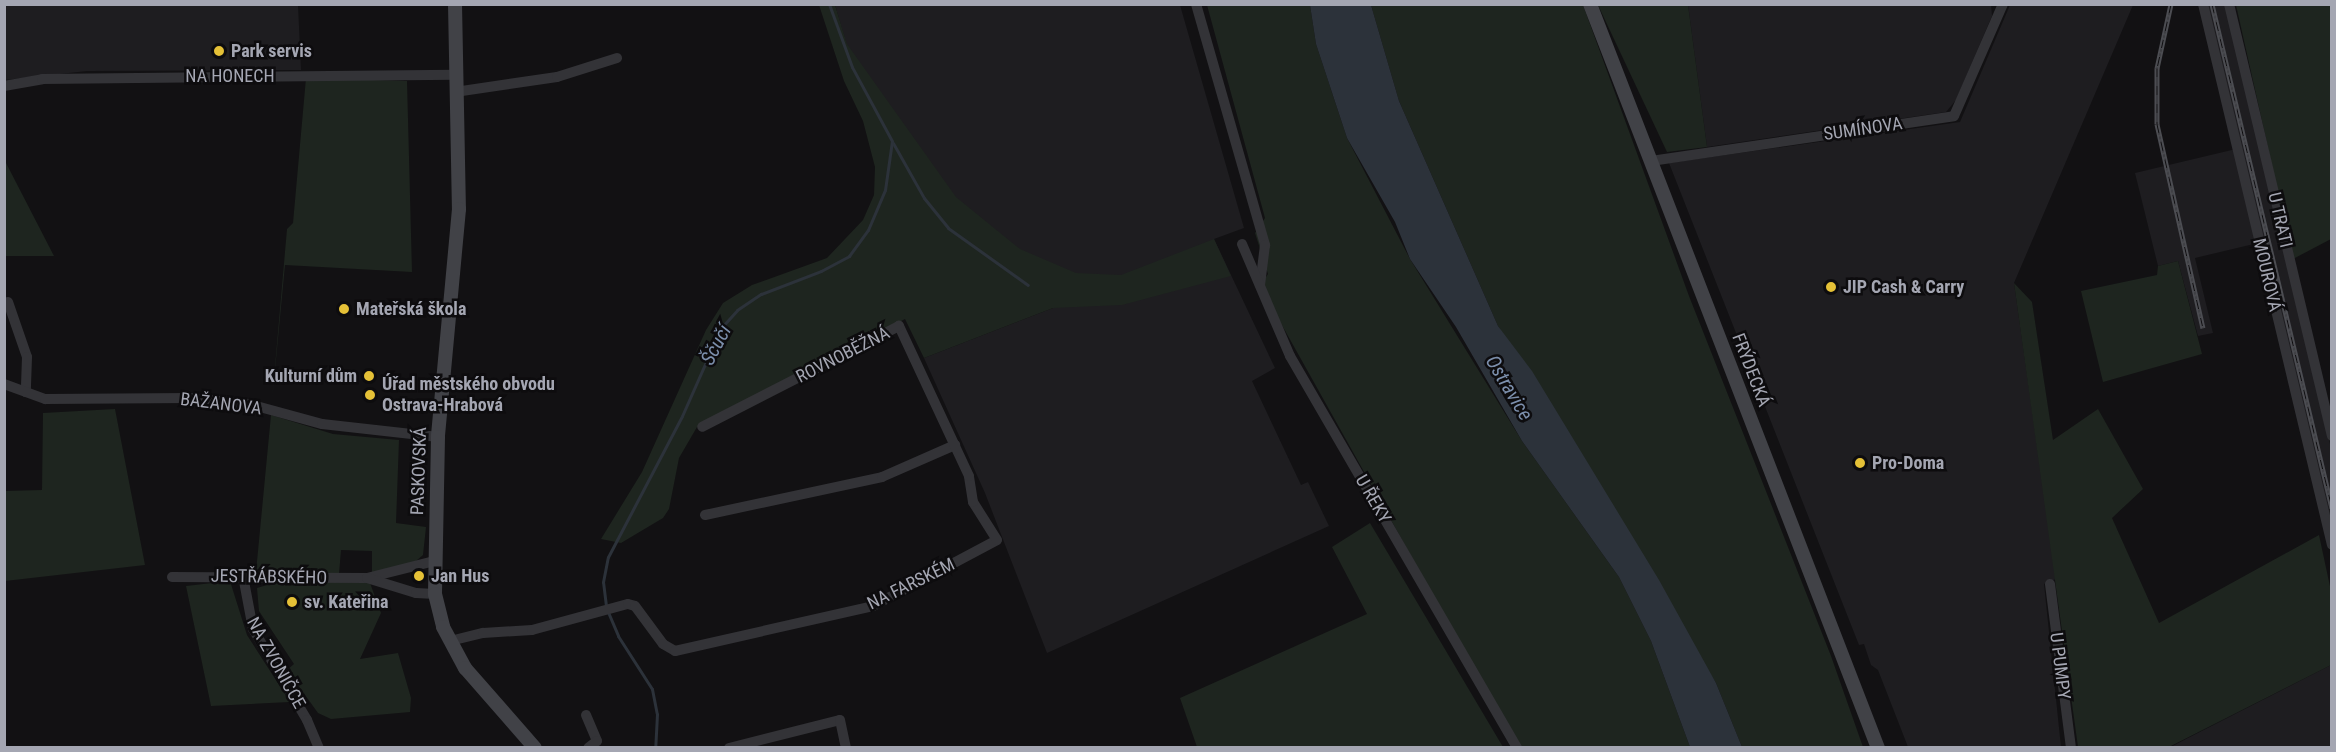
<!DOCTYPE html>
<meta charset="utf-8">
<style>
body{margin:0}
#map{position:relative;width:2336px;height:752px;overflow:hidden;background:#121113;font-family:"Roboto Condensed",sans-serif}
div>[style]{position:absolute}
.built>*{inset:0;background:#1e1d20}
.green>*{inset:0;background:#1e251f}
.water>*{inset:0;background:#2c323a}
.stream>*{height:3px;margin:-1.5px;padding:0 1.5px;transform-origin:1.5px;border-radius:1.5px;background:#2c323a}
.street>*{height:10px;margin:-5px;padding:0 5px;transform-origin:5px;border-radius:5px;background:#333337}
.secondary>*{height:14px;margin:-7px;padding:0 7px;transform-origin:7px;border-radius:7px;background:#414247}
.rail>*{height:5px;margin-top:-2.5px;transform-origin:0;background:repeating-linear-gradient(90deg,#0d0c0e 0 9px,#4c4d52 0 18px);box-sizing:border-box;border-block:2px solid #4c4d52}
.dots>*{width:16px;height:16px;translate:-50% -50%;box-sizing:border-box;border:3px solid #0d0c0e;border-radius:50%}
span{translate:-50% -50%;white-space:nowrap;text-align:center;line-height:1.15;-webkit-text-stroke:5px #0d0c0e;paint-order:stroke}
.poi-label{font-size:18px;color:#a4a6b2;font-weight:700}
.left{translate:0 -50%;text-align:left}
.right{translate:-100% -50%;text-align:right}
.street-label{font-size:18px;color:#a4a6b2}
.water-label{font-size:20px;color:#7c8fac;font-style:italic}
.frame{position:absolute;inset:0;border:6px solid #a4a6b2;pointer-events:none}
</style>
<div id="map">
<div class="built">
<i style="clip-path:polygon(1991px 4px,1992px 16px,1956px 100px,1946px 112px,1707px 147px,1688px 5px)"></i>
<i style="clip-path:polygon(5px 5px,298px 5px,301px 70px,87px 71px,5px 80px)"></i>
<i style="clip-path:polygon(835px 5px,1180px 5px,1244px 228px,1214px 239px,1275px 368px,1252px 381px,1301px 485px,1308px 482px,1329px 526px,1047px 653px,985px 493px,924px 358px,1053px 308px,978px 258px,856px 76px)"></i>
<i style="clip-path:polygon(2010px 5px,2133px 5px,2014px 283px,2056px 579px,2044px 584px,2061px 747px,1908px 747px,1878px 670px,1871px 665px,1864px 644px,1859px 645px,1669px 163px,1960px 122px)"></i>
<i style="clip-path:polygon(2205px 5px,2227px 5px,2331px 448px,2331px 539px)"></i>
<i style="clip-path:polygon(2236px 149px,2258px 243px,2195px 258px,2213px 333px,2198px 336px,2178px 261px,2158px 266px,2135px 173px)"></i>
<i style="clip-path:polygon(2331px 665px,2331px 747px,2169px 748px,2186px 739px)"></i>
</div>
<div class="green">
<i style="clip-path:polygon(819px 5px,835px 5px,847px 44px,956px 197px,1020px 249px,1076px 273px,1121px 275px,1214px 239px,1231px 276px,1122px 305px,1053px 308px,924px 358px,905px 319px,697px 427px,679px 458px,669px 509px,663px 518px,621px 543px,601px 539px,642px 472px,706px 330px,723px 303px,752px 285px,827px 258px,863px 220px,874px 195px,875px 167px,863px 121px,844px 81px)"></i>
<i style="clip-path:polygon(1207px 5px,1310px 5px,1316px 44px,1347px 138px,1410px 259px,1522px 441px,1619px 577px,1651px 641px,1690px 747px,1518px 747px,1260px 286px,1268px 274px,1255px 233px,1265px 218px)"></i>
<i style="clip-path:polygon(1371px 5px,1583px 5px,1689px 296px,1831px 656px,1863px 747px,1742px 747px,1716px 683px,1498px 326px,1399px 101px)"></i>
<i style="clip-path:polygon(1598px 5px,1688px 5px,1707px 147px,1667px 152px)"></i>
<i style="clip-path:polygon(2236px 5px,2331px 5px,2331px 239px,2293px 259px)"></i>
<i style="clip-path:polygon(306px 78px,407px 81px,412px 272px,285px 265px,272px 401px,287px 229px,293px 223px)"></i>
<i style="clip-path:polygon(4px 161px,5px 161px,54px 256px,5px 256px)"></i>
<i style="clip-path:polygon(2178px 261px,2202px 354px,2103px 382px,2081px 291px,2157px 275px,2158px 266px)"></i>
<i style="clip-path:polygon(2014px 283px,2032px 302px,2053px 440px,2098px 409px,2143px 489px,2112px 518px,2159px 623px,2319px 535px,2331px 591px,2331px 665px,2169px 747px,2078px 747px)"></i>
<i style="clip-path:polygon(115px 409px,145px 565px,5px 581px,5px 491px,42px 490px,43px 413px)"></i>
<i style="clip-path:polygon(271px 415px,333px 434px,399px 440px,396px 523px,426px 527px,423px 555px,416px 561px,372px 573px,372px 551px,341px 550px,339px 574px,256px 572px)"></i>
<i style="clip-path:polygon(1370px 523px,1503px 747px,1197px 747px,1180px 698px,1367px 614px,1332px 547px)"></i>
<i style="clip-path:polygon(283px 580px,370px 583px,381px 613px,360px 659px,398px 653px,411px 698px,410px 712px,331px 719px,318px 713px,287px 670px,294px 664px,259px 611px,257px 588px)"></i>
<i style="clip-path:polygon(230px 581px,247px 635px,290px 702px,211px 706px,186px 586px)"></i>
</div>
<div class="water">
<i style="clip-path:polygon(1310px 5px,1371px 5px,1399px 101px,1498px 326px,1532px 371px,1659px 580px,1716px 683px,1742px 747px,1690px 747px,1651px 641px,1619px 577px,1522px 441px,1456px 327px,1410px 259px,1395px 222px,1347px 138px,1316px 44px)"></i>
</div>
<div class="stream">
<i style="left:893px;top:143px;width:63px;rotate:60.6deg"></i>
<i style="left:924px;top:198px;width:38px;rotate:51deg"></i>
<i style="left:948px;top:228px;width:98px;rotate:35.5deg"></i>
<i style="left:606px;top:606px;width:24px;rotate:-97deg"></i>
<i style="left:603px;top:582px;width:25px;rotate:-79deg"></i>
<i style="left:608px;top:557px;width:159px;rotate:-62.3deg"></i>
<i style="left:682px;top:416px;width:96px;rotate:-66.1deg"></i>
<i style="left:721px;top:328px;width:24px;rotate:-48deg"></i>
<i style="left:737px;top:310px;width:29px;rotate:-34deg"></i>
<i style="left:761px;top:294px;width:64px;rotate:-21deg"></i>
<i style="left:821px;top:271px;width:32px;rotate:-28deg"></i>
<i style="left:849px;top:256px;width:32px;rotate:-54deg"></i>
<i style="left:868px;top:230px;width:43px;rotate:-67deg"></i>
<i style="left:885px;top:190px;width:49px;rotate:-81.9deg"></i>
<i style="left:892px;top:141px;width:84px;rotate:-118.4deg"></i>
<i style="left:852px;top:67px;width:67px;rotate:-110.1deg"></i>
<i style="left:608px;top:612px;width:26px;rotate:67deg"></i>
<i style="left:618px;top:636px;width:63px;rotate:57.3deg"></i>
<i style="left:652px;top:689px;width:25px;rotate:79deg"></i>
<i style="left:657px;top:714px;width:34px;rotate:93deg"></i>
</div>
<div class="street">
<i style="left:1196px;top:4px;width:251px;rotate:74deg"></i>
<i style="left:1265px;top:245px;width:40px;rotate:97.1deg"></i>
<i style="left:2203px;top:4px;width:556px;rotate:76.59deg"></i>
<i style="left:2229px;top:4px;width:444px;rotate:76.6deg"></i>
<i style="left:4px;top:86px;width:39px;rotate:-10deg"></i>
<i style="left:42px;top:79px;width:413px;rotate:-0.6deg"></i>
<i style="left:455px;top:92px;width:103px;rotate:-8.4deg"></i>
<i style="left:557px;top:77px;width:63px;rotate:-17.6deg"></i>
<i style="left:1651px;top:161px;width:306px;rotate:-8.4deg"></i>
<i style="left:1954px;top:116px;width:122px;rotate:-66.4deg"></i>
<i style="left:1242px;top:244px;width:122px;rotate:66.8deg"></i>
<i style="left:1290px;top:356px;width:453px;rotate:59.9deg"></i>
<i style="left:8px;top:302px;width:58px;rotate:70.9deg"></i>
<i style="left:27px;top:357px;width:35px;rotate:92deg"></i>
<i style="left:4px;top:384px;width:44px;rotate:20.1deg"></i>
<i style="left:45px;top:399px;width:145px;rotate:-0.4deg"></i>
<i style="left:190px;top:398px;width:59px;rotate:5.8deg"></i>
<i style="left:249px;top:404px;width:76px;rotate:15.3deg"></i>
<i style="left:322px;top:424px;width:117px;rotate:6.4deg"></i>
<i style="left:705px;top:515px;width:181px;rotate:-12.1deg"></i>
<i style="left:882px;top:477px;width:80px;rotate:-23.7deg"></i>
<i style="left:243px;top:576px;width:54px;rotate:79.3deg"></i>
<i style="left:253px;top:629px;width:106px;rotate:59.3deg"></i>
<i style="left:307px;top:720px;width:30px;rotate:67deg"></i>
<i style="left:172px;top:577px;width:195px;rotate:0.3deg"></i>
<i style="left:367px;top:578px;width:69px;rotate:-14.2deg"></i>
<i style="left:367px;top:578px;width:51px;rotate:17deg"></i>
<i style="left:416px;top:593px;width:19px;rotate:3deg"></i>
<i style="left:2050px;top:584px;width:165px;rotate:82.7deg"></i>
<i style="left:450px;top:641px;width:34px;rotate:-14deg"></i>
<i style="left:483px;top:633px;width:49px;rotate:-3.5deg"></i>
<i style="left:532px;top:630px;width:99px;rotate:-15.2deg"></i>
<i style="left:628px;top:604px;width:7px;rotate:16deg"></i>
<i style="left:635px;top:606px;width:47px;rotate:53.6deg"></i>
<i style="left:663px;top:644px;width:14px;rotate:30deg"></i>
<i style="left:675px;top:651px;width:203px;rotate:-12.8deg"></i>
<i style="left:873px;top:606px;width:140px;rotate:-28deg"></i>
<i style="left:997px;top:540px;width:45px;rotate:-122.3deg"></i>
<i style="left:973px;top:502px;width:26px;rotate:-99deg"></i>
<i style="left:969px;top:476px;width:166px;rotate:-115deg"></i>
<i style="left:899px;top:326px;width:221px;rotate:152.9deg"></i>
<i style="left:586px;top:715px;width:28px;rotate:67deg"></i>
<i style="left:597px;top:741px;width:11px;rotate:142deg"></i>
<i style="left:729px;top:748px;width:114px;rotate:-14.2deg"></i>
<i style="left:840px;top:720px;width:29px;rotate:78deg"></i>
</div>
<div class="secondary">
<i style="left:455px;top:4px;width:205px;rotate:88.9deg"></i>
<i style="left:459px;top:209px;width:229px;rotate:95.3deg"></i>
<i style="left:438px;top:437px;width:157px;rotate:91.1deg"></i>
<i style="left:435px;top:594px;width:34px;rotate:76deg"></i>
<i style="left:443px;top:627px;width:47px;rotate:61.8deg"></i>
<i style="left:465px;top:668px;width:106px;rotate:48.8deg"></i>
<i style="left:1590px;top:4px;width:798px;rotate:68.84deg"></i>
</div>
<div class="rail">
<i style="left:2171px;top:4px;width:66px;rotate:102.3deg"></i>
<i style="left:2157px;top:68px;width:56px;rotate:90deg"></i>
<i style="left:2157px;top:124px;width:209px;rotate:77.3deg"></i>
<i style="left:2212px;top:4px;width:518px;rotate:76.61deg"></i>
</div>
<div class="dots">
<i style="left:219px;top:51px;background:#e5c137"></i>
<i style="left:1831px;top:287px;background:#e5c137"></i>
<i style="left:344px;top:309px;background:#e5c137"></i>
<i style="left:369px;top:376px;background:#e5c137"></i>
<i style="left:370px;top:395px;background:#e5c137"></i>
<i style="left:1860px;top:463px;background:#e5c137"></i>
<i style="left:419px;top:576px;background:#e5c137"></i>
<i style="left:292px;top:602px;background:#e5c137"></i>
</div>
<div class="poi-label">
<span class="left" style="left:231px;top:51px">Park servis</span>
<span class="left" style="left:1843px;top:287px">JIP Cash &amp; Carry</span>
<span class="left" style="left:356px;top:309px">Mateřská škola</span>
<span class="right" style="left:357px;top:376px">Kulturní dům</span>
<span class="left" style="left:382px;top:395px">Úřad městského obvodu<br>Ostrava-Hrabová</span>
<span class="left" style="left:1872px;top:463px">Pro-Doma</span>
<span class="left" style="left:431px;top:576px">Jan Hus</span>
<span class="left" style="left:304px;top:602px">sv. Kateřina</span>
</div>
<div class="street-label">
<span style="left:230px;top:76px">NA HONECH</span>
<span style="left:1863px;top:129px;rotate:-8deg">SUMÍNOVA</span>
<span style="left:2280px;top:220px;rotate:77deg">U TRATI</span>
<span style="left:2267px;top:275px;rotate:77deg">MOUROVÁ</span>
<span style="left:843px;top:355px;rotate:-27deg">ROVNOBĚŽNÁ</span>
<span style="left:1751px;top:370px;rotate:69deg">FRÝDECKÁ</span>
<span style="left:221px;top:404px;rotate:7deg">BAŽANOVA</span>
<span style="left:419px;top:471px;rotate:-88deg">PASKOVSKÁ</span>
<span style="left:1373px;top:499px;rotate:60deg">U ŘEKY</span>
<span style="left:269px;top:577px;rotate:1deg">JESTŘÁBSKÉHO</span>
<span style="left:911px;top:584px;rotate:-26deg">NA FARSKÉM</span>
<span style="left:276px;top:663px;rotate:61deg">NA ZVONIČCE</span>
<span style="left:2060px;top:666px;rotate:83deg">U PUMPY</span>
</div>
<div class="water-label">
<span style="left:716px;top:345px;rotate:-62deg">Ščučí</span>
<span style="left:1509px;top:388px;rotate:59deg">Ostravice</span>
</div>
<div class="frame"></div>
</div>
